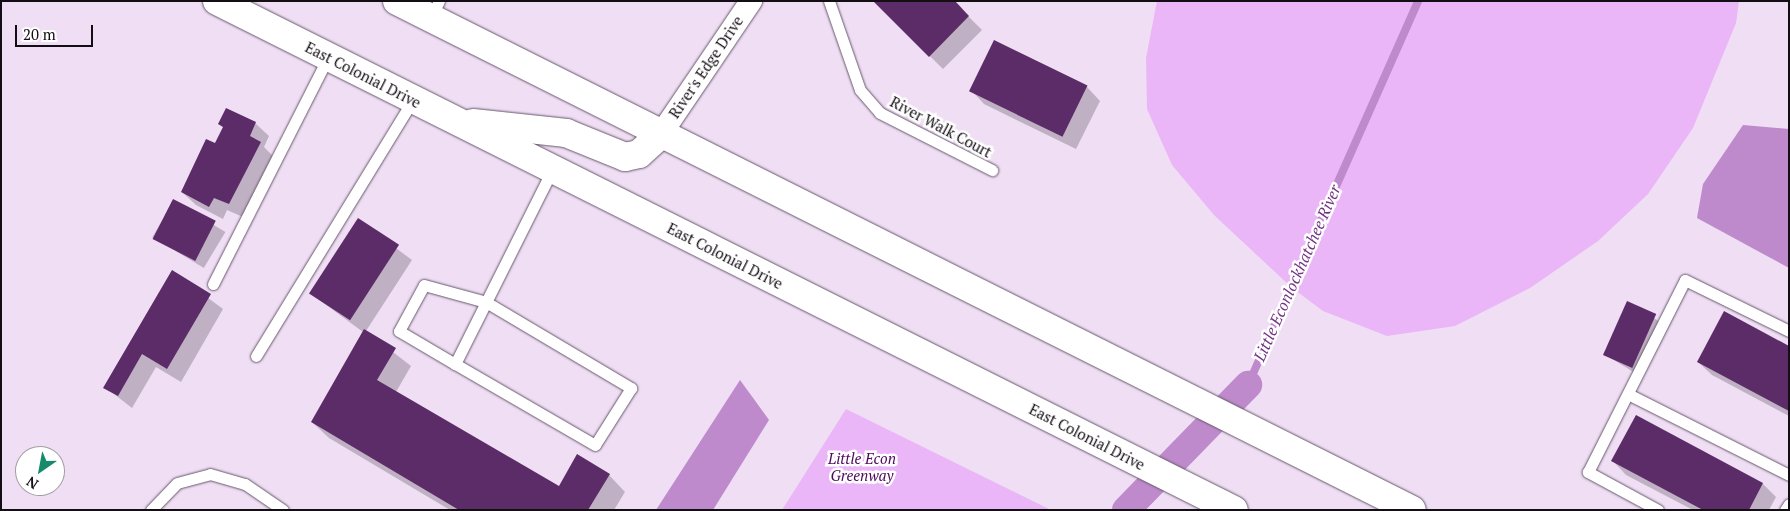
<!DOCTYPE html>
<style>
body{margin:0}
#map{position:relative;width:1790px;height:511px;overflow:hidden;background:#efdef4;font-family:"PT Serif",serif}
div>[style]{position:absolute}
.green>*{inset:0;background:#eab6f7}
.water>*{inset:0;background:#be8acc}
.shadow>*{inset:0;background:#0003;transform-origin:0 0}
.stream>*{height:8px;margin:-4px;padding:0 4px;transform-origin:4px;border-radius:4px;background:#be8acc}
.canal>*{height:28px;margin:-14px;padding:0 14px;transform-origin:14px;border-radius:14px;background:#be8acc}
.building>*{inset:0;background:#5b2c67;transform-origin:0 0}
.roads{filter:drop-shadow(0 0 1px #66586a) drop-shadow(0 0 1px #66586a)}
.lane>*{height:11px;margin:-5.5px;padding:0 5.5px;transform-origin:5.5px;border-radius:5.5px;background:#fff}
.street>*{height:22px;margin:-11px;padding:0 11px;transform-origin:11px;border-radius:11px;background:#fff}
.highway>*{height:28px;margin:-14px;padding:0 14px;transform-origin:14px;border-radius:14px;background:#fff}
span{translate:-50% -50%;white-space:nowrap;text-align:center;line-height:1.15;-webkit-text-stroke:5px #fff;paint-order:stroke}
.street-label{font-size:15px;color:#130d14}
.park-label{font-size:15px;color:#4e095c;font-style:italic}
.water-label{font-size:16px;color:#743484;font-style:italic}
.frame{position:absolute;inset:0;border:2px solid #130d14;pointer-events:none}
.north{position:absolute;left:15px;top:446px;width:50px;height:50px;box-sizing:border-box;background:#fff;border:1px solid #a19ea1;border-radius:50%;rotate:213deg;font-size:14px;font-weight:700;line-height:20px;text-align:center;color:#130d14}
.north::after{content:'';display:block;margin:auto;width:18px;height:22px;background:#168b6c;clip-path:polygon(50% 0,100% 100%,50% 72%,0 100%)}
.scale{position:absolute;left:15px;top:25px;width:78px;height:22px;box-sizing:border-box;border:2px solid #130d14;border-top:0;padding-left:6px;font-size:15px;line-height:18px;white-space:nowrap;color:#130d14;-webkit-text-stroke:4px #fff;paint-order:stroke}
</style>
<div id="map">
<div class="green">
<i style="clip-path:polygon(1157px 1px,1739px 1px,1736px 23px,1693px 128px,1648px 194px,1598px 241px,1530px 288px,1455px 326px,1387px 336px,1323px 311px,1291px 287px,1214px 215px,1172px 165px,1147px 109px,1146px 58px)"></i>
<i style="clip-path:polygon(846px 409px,1051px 510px,782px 510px)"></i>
</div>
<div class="water">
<i style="clip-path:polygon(1743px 125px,1789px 129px,1789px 268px,1697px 218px,1703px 184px)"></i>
<i style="clip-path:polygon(740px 380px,769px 420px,713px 510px,656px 510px)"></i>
</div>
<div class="shadow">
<i style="clip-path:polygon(874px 1px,953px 1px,982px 30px,943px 69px)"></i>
<i style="clip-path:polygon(994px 42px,1087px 87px,1100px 101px,1076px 149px,984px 104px,971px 90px)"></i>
<i style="clip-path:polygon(255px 123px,269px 136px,264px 147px,273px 156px,243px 217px,227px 210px,223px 219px,196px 205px,182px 192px,215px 144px)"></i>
<i style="left:174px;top:201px;width:60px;height:42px;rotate:31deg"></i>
<i style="clip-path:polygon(358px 220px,412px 260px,366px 331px,411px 366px,396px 392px,559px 487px,609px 475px,625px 492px,614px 510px,450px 510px,329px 438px,312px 422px,363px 332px,310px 293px)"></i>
<i style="clip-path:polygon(173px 272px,223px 309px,181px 382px,156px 367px,132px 408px,105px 387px)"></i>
<i style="clip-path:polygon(1628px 302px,1665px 325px,1640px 376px,1604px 354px)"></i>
<i style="clip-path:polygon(1789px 348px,1789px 416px,1712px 375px,1698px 362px)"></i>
<i style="clip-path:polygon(1613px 461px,1763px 484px,1776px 497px,1769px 510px,1693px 510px,1626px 475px)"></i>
</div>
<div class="stream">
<i style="left:1248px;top:385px;width:420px;rotate:-66.1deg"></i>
</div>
<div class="canal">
<i style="left:1126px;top:510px;width:175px;rotate:-45.7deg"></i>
</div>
<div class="building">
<i style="clip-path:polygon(873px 1px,955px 1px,969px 16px,929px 57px)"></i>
<i style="left:994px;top:40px;width:104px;height:57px;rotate:26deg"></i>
<i style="clip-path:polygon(226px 108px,256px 122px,250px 136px,261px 142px,229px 204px,214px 198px,209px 207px,181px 192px,206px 139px,215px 143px,223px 127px,218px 124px)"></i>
<i style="left:173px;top:199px;width:48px;height:45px;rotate:27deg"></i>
<i style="left:358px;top:218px;width:49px;height:90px;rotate:33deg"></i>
<i style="clip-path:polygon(172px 270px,211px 294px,167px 369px,142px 354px,118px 396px,103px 388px)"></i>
<i style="left:1627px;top:301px;width:32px;height:59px;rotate:24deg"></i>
<i style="clip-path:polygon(1724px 311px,1789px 346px,1789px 411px,1697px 362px)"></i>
<i style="clip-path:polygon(364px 329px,396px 348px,377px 380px,559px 486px,577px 454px,610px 474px,588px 510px,459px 510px,311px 422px)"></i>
<i style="clip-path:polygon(1636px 415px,1763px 483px,1749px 510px,1703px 510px,1611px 461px)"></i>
</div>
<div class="roads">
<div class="lane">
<i style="left:829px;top:1px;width:94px;rotate:70.8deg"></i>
<i style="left:860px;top:90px;width:30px;rotate:49deg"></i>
<i style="left:880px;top:113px;width:126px;rotate:27deg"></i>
<i style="left:431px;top:18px;width:19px;rotate:-65deg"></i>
<i style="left:213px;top:284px;width:254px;rotate:-63.1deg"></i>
<i style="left:256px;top:356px;width:300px;rotate:-58.5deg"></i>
<i style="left:455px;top:364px;width:65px;rotate:-149.5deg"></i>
<i style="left:399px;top:331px;width:52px;rotate:-61.5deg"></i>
<i style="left:424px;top:285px;width:64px;rotate:15.3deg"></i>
<i style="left:486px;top:302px;width:169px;rotate:30.7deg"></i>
<i style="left:631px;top:388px;width:67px;rotate:122.3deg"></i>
<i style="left:595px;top:445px;width:162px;rotate:-149.9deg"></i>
<i style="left:455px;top:364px;width:217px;rotate:-63.4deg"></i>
<i style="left:1628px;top:394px;width:180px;rotate:26.7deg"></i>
<i style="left:151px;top:510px;width:37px;rotate:-46deg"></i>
<i style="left:177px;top:483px;width:34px;rotate:-15deg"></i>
<i style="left:210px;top:474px;width:36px;rotate:16deg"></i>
<i style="left:245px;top:484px;width:46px;rotate:34.4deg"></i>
<i style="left:1658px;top:510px;width:80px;rotate:-151.5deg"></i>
<i style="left:1588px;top:472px;width:215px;rotate:-63.2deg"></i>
<i style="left:1685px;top:280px;width:116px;rotate:26.1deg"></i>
<i style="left:1785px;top:510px;width:7px;rotate:-56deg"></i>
</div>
<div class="street">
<i style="left:661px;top:134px;width:161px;rotate:-55.9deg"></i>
</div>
<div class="highway">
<i style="left:217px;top:1px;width:1137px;rotate:26.59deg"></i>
<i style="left:397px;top:1px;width:1135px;rotate:26.63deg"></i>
<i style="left:473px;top:123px;width:94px;rotate:6.1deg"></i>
<i style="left:566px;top:133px;width:64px;rotate:22.1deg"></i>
<i style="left:625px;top:157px;width:14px;rotate:-12deg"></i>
<i style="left:639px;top:154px;width:30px;rotate:-42deg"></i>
</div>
</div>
<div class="street-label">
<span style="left:706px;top:67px;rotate:-56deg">River's Edge Drive</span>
<span style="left:363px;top:75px;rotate:27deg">East Colonial Drive</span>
<span style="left:941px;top:127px;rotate:28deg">River Walk Court</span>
<span style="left:725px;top:256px;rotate:27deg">East Colonial Drive</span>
<span style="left:1087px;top:437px;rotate:27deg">East Colonial Drive</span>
</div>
<div class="park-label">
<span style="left:862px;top:467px">Little Econ<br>Greenway</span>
</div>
<div class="water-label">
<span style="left:1297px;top:273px;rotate:-66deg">Little Econlockhatchee River</span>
</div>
<div class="frame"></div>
<div class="north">N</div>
<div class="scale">20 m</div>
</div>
